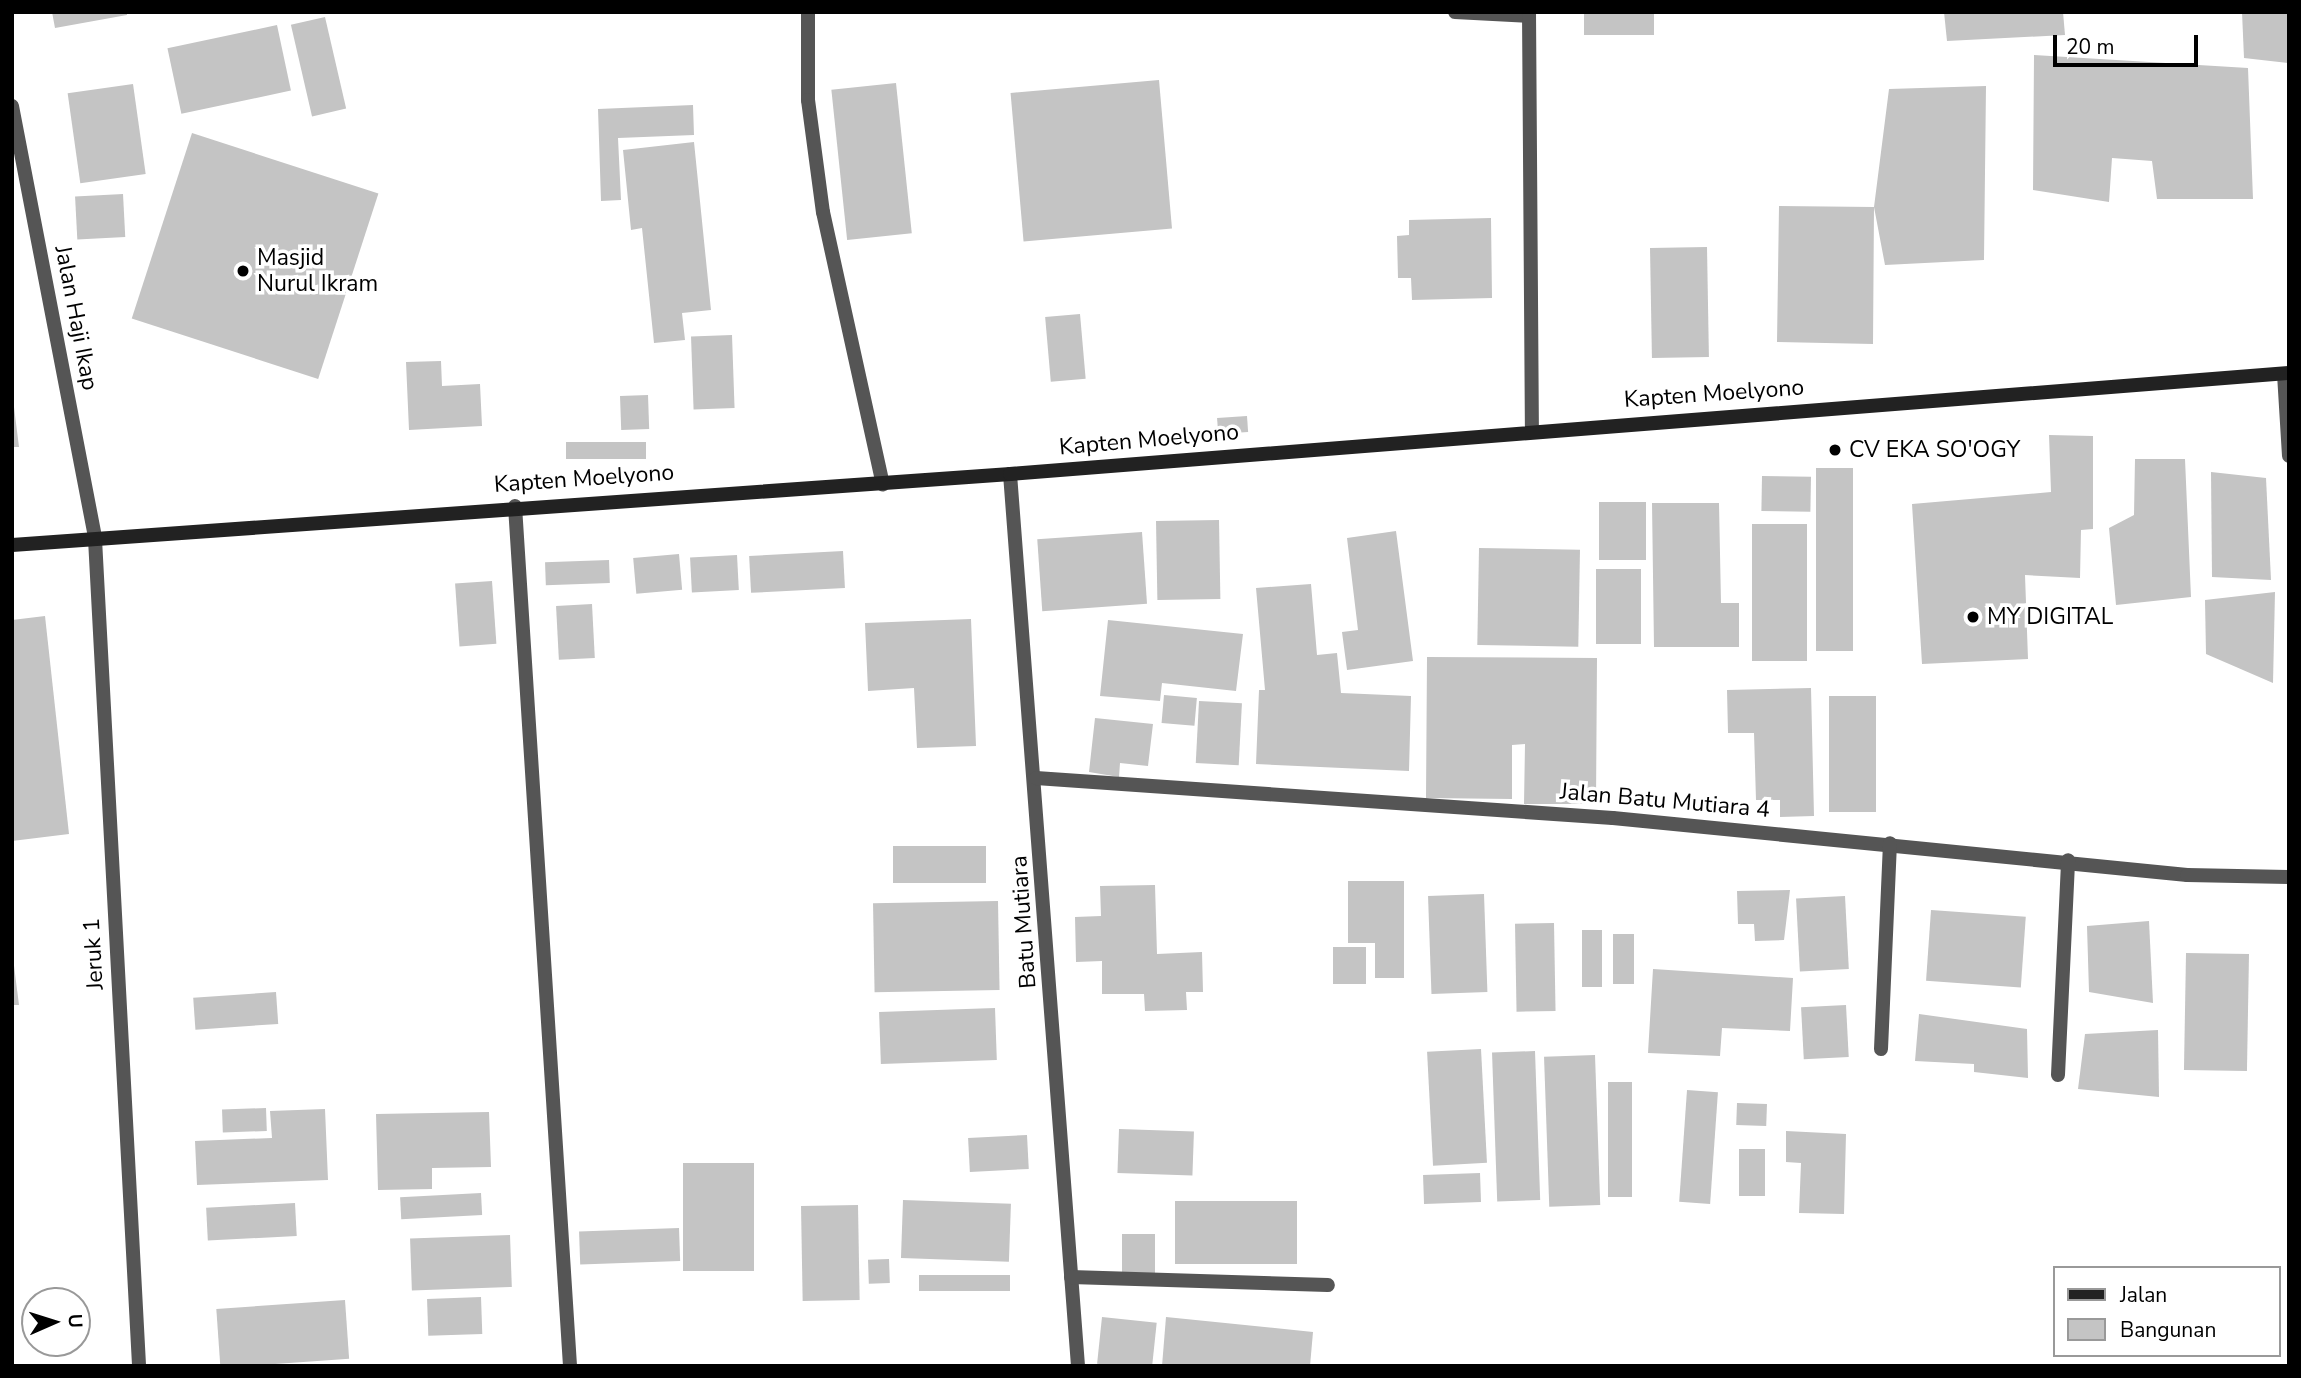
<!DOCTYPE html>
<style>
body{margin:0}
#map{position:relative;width:2301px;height:1378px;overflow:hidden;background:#fff;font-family:"Nunito Sans",sans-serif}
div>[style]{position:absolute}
.building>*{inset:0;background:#c4c4c4;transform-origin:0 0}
.lane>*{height:14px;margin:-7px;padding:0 7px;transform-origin:7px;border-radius:7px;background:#555}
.street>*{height:14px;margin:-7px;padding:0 7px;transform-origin:7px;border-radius:7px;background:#555}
.secondary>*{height:14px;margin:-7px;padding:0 7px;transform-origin:7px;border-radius:7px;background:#222}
.dots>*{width:19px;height:19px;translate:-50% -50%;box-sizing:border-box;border:4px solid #fff;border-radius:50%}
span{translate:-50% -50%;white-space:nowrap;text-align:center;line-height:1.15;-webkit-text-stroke:7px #fff;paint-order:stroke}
.poi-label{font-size:23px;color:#000}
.left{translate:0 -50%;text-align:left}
.street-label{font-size:23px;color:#000}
.frame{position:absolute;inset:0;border:14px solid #000;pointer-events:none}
.legend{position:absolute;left:2053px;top:1266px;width:228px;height:91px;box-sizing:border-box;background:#fff;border:2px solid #999;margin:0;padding:9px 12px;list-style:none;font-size:21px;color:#000}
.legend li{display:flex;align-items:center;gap:14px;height:35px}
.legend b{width:35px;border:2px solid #999}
.north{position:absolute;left:21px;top:1287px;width:70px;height:70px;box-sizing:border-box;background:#fff;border:2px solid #999;border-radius:50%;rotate:87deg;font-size:19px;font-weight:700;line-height:28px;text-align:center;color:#000}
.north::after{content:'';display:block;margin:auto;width:24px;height:32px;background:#000;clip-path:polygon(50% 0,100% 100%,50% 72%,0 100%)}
.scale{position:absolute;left:2053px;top:35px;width:145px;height:32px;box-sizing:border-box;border:4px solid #000;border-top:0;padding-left:9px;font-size:21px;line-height:24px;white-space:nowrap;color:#000;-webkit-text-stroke:5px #fff;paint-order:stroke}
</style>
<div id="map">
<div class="building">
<i style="clip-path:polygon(52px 12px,127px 12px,127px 15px,55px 28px)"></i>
<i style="left:1584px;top:12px;width:70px;height:23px"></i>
<i style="clip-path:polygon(1944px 12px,2063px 12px,2065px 35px,1947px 41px)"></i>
<i style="clip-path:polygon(2242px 12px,2289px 12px,2289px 63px,2244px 58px)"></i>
<i style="left:325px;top:17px;width:94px;height:35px;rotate:77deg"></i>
<i style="left:277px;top:25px;width:67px;height:112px;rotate:78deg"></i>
<i style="clip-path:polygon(2034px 55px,2248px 68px,2253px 199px,2157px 199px,2152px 161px,2112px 158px,2109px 202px,2033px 190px)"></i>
<i style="left:1159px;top:80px;width:149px;height:149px;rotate:85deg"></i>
<i style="left:896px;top:83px;width:151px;height:65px;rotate:84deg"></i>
<i style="left:133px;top:84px;width:91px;height:66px;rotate:82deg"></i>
<i style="clip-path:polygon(1986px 86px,1984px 260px,1885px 265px,1874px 207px,1873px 344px,1777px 342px,1779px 206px,1874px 207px,1889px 89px)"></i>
<i style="clip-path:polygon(693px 105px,694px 135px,618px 138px,621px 200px,601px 201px,598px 109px)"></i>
<i style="left:192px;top:133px;width:196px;height:195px;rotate:18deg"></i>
<i style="clip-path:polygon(694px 142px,711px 310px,682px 313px,685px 340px,654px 343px,642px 228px,631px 230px,623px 150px)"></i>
<i style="left:123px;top:194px;width:43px;height:48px;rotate:87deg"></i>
<i style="clip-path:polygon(1491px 218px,1492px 298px,1412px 300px,1411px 278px,1398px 278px,1397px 236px,1409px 235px,1409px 220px)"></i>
<i style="left:1707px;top:247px;width:110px;height:57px;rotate:89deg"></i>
<i style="left:1080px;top:314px;width:65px;height:35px;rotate:85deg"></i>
<i style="left:732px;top:335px;width:73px;height:41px;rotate:88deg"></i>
<i style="clip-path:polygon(441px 361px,442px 386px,480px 384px,482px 426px,409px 430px,406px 362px)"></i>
<i style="clip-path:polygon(12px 391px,19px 447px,12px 447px)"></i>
<i style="left:648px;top:395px;width:34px;height:28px;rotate:88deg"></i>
<i style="left:1247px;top:416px;width:16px;height:30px;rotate:86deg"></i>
<i style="clip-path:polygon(2049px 435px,2093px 436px,2093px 529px,2081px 530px,2080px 578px,2025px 575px,2028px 659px,1922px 664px,1912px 504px,2051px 492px)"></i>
<i style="left:646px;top:442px;width:17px;height:80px;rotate:90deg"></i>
<i style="clip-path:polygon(2135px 459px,2185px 459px,2191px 597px,2116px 605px,2109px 528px,2134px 515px)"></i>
<i style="left:1816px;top:468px;width:37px;height:183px"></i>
<i style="clip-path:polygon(2211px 472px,2266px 478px,2271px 580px,2212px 577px)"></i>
<i style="left:1762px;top:476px;width:49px;height:35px;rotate:1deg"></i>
<i style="left:1599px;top:502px;width:47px;height:58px"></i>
<i style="clip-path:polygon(1652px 503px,1719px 503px,1721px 603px,1739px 603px,1739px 647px,1654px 647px)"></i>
<i style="left:1219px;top:520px;width:79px;height:63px;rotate:89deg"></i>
<i style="left:1752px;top:524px;width:55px;height:137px"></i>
<i style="clip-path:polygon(1396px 531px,1413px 661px,1347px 670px,1342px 632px,1358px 630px,1347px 538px)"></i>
<i style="left:1142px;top:532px;width:72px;height:105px;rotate:86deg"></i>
<i style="left:1479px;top:548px;width:101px;height:97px;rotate:1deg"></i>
<i style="left:843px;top:551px;width:37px;height:94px;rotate:87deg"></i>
<i style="left:679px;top:554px;width:36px;height:46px;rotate:85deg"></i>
<i style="left:737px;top:555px;width:35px;height:47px;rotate:87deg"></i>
<i style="left:609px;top:560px;width:23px;height:64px;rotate:88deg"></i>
<i style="left:1641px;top:569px;width:75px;height:45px;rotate:90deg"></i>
<i style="left:492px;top:581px;width:63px;height:37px;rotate:86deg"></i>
<i style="clip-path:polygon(1311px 584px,1317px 655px,1337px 653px,1341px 693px,1411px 696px,1409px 771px,1256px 764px,1259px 690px,1265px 690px,1256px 588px)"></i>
<i style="clip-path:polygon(2275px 592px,2273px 683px,2206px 654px,2205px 600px)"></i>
<i style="left:592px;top:604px;width:54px;height:36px;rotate:87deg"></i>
<i style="clip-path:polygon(45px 616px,69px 834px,12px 841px,12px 620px)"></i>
<i style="clip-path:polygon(971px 619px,976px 746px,917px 748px,914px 688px,868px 691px,865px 623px)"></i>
<i style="clip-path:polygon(1108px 620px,1243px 634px,1236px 691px,1162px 683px,1160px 701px,1100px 696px)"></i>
<i style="clip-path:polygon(1427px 657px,1597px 658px,1596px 804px,1524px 804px,1525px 744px,1512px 745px,1512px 799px,1426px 798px)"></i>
<i style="clip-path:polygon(1811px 688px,1814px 816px,1780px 817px,1780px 800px,1756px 800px,1754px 733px,1728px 733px,1727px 690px)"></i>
<i style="left:1164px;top:695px;width:33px;height:28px;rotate:5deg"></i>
<i style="left:1829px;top:696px;width:47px;height:116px"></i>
<i style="left:1199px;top:701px;width:43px;height:62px;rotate:3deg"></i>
<i style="clip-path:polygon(1095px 718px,1153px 724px,1148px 766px,1120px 763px,1119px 777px,1089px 772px)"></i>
<i style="left:986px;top:846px;width:37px;height:93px;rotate:90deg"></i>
<i style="clip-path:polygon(1348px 881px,1404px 881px,1404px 978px,1375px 978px,1375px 943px,1348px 943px)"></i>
<i style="clip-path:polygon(1155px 885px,1157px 954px,1202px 952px,1203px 992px,1186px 992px,1187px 1010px,1145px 1011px,1144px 994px,1102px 994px,1102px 961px,1076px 962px,1075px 917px,1101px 916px,1100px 886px)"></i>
<i style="clip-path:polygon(1790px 890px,1784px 940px,1755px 941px,1754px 924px,1738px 924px,1737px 891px)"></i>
<i style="left:1484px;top:894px;width:98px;height:56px;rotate:88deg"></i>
<i style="left:1845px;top:896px;width:73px;height:49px;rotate:87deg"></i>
<i style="left:998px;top:901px;width:89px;height:125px;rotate:89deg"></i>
<i style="left:1931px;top:910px;width:95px;height:71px;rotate:4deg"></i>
<i style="clip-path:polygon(2149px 921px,2153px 1003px,2089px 992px,2087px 926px)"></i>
<i style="left:1554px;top:923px;width:88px;height:39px;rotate:89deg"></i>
<i style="left:1582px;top:930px;width:20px;height:57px"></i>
<i style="left:1613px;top:934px;width:21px;height:50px"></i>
<i style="left:1333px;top:947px;width:33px;height:37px"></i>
<i style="clip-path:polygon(12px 950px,19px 1005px,12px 1005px)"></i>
<i style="left:2249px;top:954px;width:117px;height:63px;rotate:91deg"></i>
<i style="clip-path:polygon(1653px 969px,1793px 978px,1790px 1031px,1722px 1028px,1720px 1056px,1648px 1053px)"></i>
<i style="left:276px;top:992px;width:32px;height:83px;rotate:86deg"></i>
<i style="left:1846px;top:1005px;width:52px;height:45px;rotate:87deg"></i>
<i style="left:995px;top:1008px;width:52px;height:116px;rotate:88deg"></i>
<i style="clip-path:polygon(1919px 1014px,2027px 1029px,2028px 1078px,1974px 1072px,1974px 1064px,1915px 1061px)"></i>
<i style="clip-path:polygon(2158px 1030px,2159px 1097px,2078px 1089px,2085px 1034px)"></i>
<i style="left:1481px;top:1049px;width:114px;height:54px;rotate:87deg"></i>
<i style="left:1535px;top:1051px;width:149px;height:43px;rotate:88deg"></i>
<i style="left:1595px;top:1055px;width:150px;height:51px;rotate:88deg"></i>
<i style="left:1608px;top:1082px;width:24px;height:115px"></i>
<i style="left:1687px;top:1090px;width:31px;height:112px;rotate:4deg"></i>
<i style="left:1737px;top:1103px;width:30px;height:22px;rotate:2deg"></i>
<i style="left:266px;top:1108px;width:23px;height:44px;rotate:88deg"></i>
<i style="clip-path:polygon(325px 1109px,328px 1180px,197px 1185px,195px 1141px,272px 1138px,270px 1111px)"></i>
<i style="clip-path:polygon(489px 1112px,491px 1167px,432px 1168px,432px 1189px,378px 1190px,376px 1114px)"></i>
<i style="left:1119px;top:1129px;width:75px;height:44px;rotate:2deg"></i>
<i style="clip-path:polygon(1786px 1131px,1846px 1134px,1844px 1214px,1799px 1213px,1801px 1163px,1786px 1162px)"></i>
<i style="left:1027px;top:1135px;width:34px;height:59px;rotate:87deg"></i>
<i style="left:1739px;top:1149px;width:26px;height:47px"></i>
<i style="left:683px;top:1163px;width:71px;height:108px"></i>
<i style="left:1480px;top:1173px;width:29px;height:57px;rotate:88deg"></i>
<i style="left:481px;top:1193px;width:22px;height:81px;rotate:87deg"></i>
<i style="left:903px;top:1200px;width:108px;height:58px;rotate:2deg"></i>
<i style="left:1175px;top:1201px;width:122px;height:63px"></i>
<i style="left:295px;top:1203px;width:33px;height:89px;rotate:87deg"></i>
<i style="left:858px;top:1205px;width:95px;height:57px;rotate:89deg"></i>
<i style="left:679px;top:1228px;width:33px;height:100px;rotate:88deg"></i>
<i style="left:1122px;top:1234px;width:33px;height:39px"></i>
<i style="left:510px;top:1235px;width:52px;height:100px;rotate:88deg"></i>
<i style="left:889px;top:1259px;width:24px;height:21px;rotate:88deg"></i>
<i style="left:1010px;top:1275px;width:16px;height:91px;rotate:90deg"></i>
<i style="left:481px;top:1297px;width:37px;height:54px;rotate:88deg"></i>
<i style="left:345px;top:1300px;width:59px;height:129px;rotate:86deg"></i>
<i style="left:1102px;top:1317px;width:55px;height:47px;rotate:6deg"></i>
<i style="clip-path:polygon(1166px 1317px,1313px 1332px,1310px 1366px,1162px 1366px)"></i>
</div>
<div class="lane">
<i style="left:808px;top:12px;width:88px;rotate:90deg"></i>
<i style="left:808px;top:100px;width:113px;rotate:82.4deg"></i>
<i style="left:823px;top:212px;width:279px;rotate:77.6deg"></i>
</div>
<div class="street">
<i style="left:1455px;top:12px;width:73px;rotate:3.1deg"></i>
<i style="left:1529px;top:12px;width:418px;rotate:89.6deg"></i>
<i style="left:12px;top:106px;width:441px;rotate:79.1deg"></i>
<i style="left:95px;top:539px;width:828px;rotate:86.95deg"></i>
<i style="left:2284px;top:374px;width:82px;rotate:86.5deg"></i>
<i style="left:1010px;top:474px;width:895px;rotate:85.64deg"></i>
<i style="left:515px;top:506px;width:862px;rotate:86.34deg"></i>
<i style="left:1036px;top:778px;width:578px;rotate:3.97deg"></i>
<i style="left:1613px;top:818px;width:577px;rotate:5.67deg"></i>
<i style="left:2187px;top:875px;width:102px;rotate:1.1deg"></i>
<i style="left:1881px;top:1049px;width:206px;rotate:-87.5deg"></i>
<i style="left:2058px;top:1075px;width:215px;rotate:-87.3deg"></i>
<i style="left:1071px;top:1277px;width:257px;rotate:1.8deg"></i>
</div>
<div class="secondary">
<i style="left:12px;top:545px;width:1001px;rotate:-4.07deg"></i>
<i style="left:1010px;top:474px;width:1283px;rotate:-4.52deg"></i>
</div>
<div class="dots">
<i style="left:243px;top:271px;background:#000"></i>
<i style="left:1835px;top:450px;background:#000"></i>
<i style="left:1973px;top:617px;background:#000"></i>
</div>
<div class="poi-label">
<span class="left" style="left:257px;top:271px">Masjid<br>Nurul Ikram</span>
<span class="left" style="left:1849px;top:450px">CV EKA SO'OGY</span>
<span class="left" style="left:1987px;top:617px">MY DIGITAL</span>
</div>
<div class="street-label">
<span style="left:76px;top:318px;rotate:79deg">Jalan Haji Ikap</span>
<span style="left:1714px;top:394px;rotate:-4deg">Kapten Moelyono</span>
<span style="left:1149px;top:440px;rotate:-5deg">Kapten Moelyono</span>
<span style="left:584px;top:479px;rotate:-4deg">Kapten Moelyono</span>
<span style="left:1665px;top:801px;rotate:5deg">Jalan Batu Mutiara 4</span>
<span style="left:1024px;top:922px;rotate:-94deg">Batu Mutiara</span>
<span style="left:94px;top:954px;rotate:-93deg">Jeruk 1</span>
</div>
<div class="frame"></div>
<ul class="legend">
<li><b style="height:9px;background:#222"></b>Jalan</li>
<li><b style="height:19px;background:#c4c4c4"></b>Bangunan</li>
</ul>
<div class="north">U</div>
<div class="scale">20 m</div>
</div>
